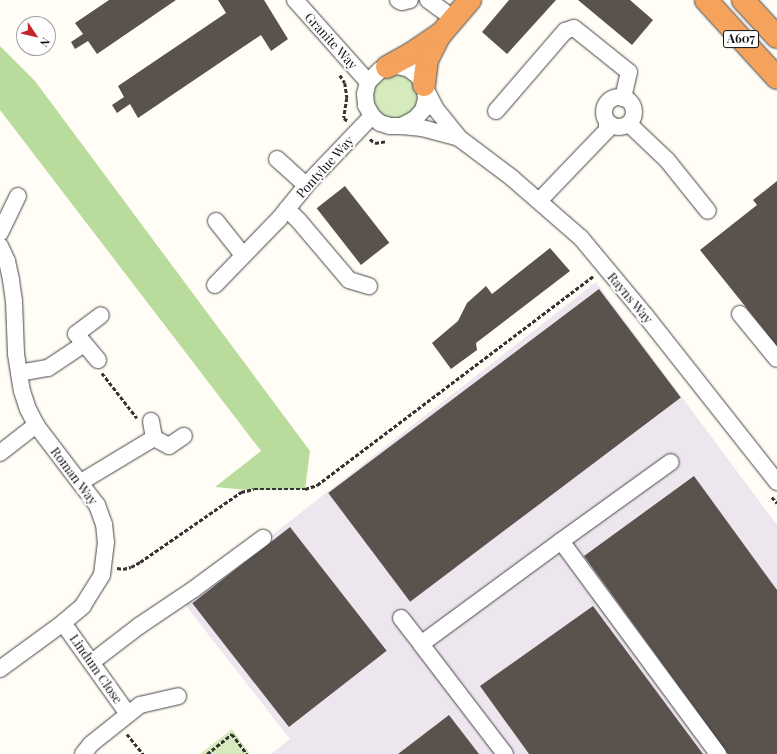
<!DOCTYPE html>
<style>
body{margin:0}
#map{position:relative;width:777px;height:754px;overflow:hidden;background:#fffdf5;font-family:"Playfair Display",serif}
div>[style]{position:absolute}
.industrial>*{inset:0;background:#eee6ef}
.green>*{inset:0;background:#d5ebbd}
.forest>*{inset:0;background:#b9dc9c}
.building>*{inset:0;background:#5a524d;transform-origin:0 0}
.path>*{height:2.5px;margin-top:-1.25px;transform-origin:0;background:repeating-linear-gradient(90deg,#333 0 4px,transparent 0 6px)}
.roads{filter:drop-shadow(0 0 1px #444) drop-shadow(0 0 1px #444)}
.minor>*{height:16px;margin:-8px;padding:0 8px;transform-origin:8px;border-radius:8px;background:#fff}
.minor>.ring{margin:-8px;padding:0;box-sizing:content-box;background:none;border:16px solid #fff;border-radius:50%}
.highway>*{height:22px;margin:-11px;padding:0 11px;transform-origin:11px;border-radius:11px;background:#f5a25d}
span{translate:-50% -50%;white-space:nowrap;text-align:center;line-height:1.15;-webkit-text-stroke:4px #fff;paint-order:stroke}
.shield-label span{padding:1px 3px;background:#fff;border:1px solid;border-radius:3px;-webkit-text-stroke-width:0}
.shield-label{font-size:12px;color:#111;font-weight:700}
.street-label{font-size:13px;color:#111}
.north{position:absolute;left:16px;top:16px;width:40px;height:40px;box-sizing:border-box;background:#fff;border:1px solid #a0a0a0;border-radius:50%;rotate:125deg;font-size:11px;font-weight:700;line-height:16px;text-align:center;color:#111}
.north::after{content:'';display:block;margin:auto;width:14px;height:18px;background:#c4262e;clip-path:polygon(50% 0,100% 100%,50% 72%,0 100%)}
</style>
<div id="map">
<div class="industrial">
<i style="clip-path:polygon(596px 282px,777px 525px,777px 754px,271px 754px,290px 739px,183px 602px,230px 568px)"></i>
</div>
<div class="green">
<i style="clip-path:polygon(398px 66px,426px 94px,401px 126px,368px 111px,375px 74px)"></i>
<i style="clip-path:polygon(232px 729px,250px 754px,200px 754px)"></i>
</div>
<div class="forest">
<i style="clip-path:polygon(0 46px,35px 81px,310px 451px,305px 489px,247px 490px,215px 487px,261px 451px,0 110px)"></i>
</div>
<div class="building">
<i style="clip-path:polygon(109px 0,176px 0,97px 54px,88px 41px,75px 49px,71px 42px,83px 34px,75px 23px)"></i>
<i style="clip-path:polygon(218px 0,264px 0,288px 39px,271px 51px,261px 35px,138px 118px,130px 104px,117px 113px,112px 105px,124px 97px,118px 86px,226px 13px)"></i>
<i style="clip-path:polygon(509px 0,556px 0,507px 54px,482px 32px)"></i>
<i style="clip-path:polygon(578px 0,630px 0,653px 20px,632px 45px)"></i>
<i style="clip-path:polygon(777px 181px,777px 346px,700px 250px,757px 205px,753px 200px)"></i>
<i style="left:345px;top:186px;width:72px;height:36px;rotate:52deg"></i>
<i style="clip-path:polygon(550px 248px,570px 271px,476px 343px,477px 350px,451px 369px,432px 343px,458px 321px,467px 303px,486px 286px,492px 294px)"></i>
<i style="left:599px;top:289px;width:136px;height:339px;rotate:53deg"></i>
<i style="clip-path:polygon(694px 476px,777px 590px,777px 754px,728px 754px,584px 556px)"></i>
<i style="left:290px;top:527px;width:157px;height:124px;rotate:52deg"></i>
<i style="clip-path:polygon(593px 606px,703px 754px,529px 754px,480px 686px)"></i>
<i style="clip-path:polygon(449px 715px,479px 754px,398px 754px)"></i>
</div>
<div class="path">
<i style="left:340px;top:75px;width:9px;rotate:58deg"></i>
<i style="left:345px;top:83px;width:15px;rotate:82deg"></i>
<i style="left:347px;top:98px;width:20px;rotate:99deg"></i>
<i style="left:344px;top:118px;width:5px;rotate:37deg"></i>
<i style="left:370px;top:139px;width:6px;rotate:39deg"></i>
<i style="left:375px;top:143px;width:12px;rotate:-9deg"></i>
<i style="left:102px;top:373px;width:57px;rotate:52.1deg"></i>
<i style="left:772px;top:497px;width:8px;rotate:50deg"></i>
<i style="left:117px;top:568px;width:6px;rotate:9deg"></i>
<i style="left:123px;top:569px;width:8px;rotate:-14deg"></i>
<i style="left:131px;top:567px;width:10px;rotate:-29deg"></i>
<i style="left:140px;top:562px;width:123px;rotate:-34.7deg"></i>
<i style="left:241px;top:492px;width:13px;rotate:-13deg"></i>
<i style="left:254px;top:489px;width:51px"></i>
<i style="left:305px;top:489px;width:13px;rotate:-18deg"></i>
<i style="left:317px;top:485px;width:346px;rotate:-37.1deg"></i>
<i style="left:127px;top:734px;width:26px;rotate:51deg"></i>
<i style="left:207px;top:754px;width:32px;rotate:-39deg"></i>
<i style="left:232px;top:734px;width:25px;rotate:53deg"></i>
</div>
<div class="roads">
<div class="minor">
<i style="left:295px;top:0;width:110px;rotate:48.3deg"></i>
<i style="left:398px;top:0;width:4px;rotate:27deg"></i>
<i style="left:402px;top:2px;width:8px;rotate:-14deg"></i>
<i style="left:428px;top:0;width:32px;rotate:36deg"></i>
<i style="left:425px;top:89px;width:10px;rotate:84deg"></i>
<i style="left:426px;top:99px;width:11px;rotate:105deg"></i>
<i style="left:423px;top:110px;width:12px;rotate:132deg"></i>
<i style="left:415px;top:119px;width:16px;rotate:153deg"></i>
<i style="left:401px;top:126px;width:11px;rotate:180deg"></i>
<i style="left:390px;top:126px;width:10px;rotate:-163deg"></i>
<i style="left:380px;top:123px;width:11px;rotate:-139deg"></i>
<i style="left:372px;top:116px;width:13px;rotate:-119deg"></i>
<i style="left:366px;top:105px;width:11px;rotate:-95deg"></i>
<i style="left:365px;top:94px;width:12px;rotate:-76deg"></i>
<i style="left:368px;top:82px;width:17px;rotate:-45deg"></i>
<i style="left:380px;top:70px;width:18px;rotate:-13deg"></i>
<i style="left:398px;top:66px;width:11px;rotate:15deg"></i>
<i style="left:409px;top:69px;width:10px;rotate:37deg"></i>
<i style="left:417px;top:75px;width:6px;rotate:51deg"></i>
<i style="left:421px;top:80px;width:31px;rotate:63deg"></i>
<i style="left:435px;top:108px;width:38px;rotate:51deg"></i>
<i style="left:459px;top:138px;width:66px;rotate:37deg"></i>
<i style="left:512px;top:178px;width:91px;rotate:41deg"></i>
<i style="left:581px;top:238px;width:100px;rotate:50.3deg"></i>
<i style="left:645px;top:315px;width:213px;rotate:51.7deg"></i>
<i class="ring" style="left:604px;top:97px;width:14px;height:14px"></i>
<i style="left:496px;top:111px;width:106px;rotate:-49.2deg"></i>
<i style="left:565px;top:31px;width:9px;rotate:-18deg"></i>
<i style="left:574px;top:28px;width:70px;rotate:38.7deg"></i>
<i style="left:629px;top:72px;width:27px;rotate:103deg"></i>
<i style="left:629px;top:124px;width:52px;rotate:43.5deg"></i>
<i style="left:667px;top:160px;width:65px;rotate:51.2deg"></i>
<i style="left:402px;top:126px;width:20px;rotate:6deg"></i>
<i style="left:422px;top:128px;width:38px;rotate:15deg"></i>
<i style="left:277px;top:159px;width:39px;rotate:42deg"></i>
<i style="left:539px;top:201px;width:98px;rotate:-46.2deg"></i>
<i style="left:607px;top:130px;width:7px;rotate:-90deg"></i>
<i style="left:287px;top:209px;width:17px;rotate:45deg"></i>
<i style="left:299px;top:221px;width:77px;rotate:49.7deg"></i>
<i style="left:349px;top:280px;width:21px;rotate:17deg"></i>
<i style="left:216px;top:221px;width:43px;rotate:51.5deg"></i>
<i style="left:0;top:233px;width:41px;rotate:-64.1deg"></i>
<i style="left:0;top:246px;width:17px;rotate:65deg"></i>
<i style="left:7px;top:261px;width:19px;rotate:78deg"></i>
<i style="left:11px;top:280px;width:21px;rotate:82deg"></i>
<i style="left:14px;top:301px;width:53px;rotate:87.8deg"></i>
<i style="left:16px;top:354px;width:37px;rotate:81deg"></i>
<i style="left:22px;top:391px;width:19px;rotate:72deg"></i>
<i style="left:28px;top:409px;width:18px;rotate:63deg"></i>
<i style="left:36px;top:425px;width:101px;rotate:52.7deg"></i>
<i style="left:97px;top:505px;width:20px;rotate:70deg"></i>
<i style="left:104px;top:524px;width:18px;rotate:84deg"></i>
<i style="left:106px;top:542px;width:33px;rotate:97deg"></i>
<i style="left:102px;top:575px;width:36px;rotate:122deg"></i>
<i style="left:83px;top:606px;width:26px;rotate:140deg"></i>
<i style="left:63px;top:623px;width:78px;rotate:143.9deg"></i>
<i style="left:215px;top:285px;width:92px;rotate:-45.9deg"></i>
<i style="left:279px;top:219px;width:46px;rotate:-51.1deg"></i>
<i style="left:308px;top:183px;width:93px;rotate:-46.3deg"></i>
<i style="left:740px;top:314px;width:58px;rotate:50.6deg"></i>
<i style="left:98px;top:360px;width:34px;rotate:-130deg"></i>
<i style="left:76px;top:334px;width:31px;rotate:-37deg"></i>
<i style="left:19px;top:373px;width:29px;rotate:-10deg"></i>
<i style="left:48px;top:368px;width:43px;rotate:-33.7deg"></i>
<i style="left:151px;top:421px;width:17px;rotate:80deg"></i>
<i style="left:154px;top:438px;width:17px;rotate:28deg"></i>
<i style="left:169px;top:446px;width:18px;rotate:-34deg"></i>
<i style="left:0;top:453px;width:46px;rotate:-37.9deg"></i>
<i style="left:81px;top:482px;width:85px;rotate:-31.1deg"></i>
<i style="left:561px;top:541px;width:135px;rotate:-35.7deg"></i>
<i style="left:401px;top:618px;width:33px;rotate:52deg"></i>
<i style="left:63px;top:623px;width:112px;rotate:54.5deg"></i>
<i style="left:92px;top:662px;width:59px;rotate:-37.5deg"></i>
<i style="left:139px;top:626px;width:66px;rotate:-33.9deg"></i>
<i style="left:194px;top:589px;width:86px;rotate:-36.5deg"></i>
<i style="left:83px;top:754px;width:13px;rotate:-51deg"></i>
<i style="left:91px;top:744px;width:63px;rotate:-38.5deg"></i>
<i style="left:140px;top:705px;width:39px;rotate:-13deg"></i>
<i style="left:505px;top:754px;width:138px;rotate:-127.4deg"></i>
<i style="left:421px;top:644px;width:174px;rotate:-36.3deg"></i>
<i style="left:561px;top:541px;width:265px;rotate:53.6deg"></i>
</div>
<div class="highway">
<i style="left:706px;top:0;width:105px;rotate:47.7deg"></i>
<i style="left:743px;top:0;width:50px;rotate:47.4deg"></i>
<i style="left:387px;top:67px;width:25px;rotate:-29deg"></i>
<i style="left:409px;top:55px;width:36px;rotate:-34deg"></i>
<i style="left:424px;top:85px;width:25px;rotate:-83deg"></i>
<i style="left:427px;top:60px;width:28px;rotate:-63deg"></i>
<i style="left:440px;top:35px;width:46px;rotate:-49.4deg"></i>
</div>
</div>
<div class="shield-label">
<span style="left:741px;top:39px">A607</span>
</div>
<div class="street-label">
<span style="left:331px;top:41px;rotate:48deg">Granite Way</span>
<span style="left:325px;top:167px;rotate:-48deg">Pontylue Way</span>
<span style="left:630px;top:298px;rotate:50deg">Rayns Way</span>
<span style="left:74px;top:476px;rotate:53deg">Roman Way</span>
<span style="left:96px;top:669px;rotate:55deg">Lindum Close</span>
</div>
<div class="north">N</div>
</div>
